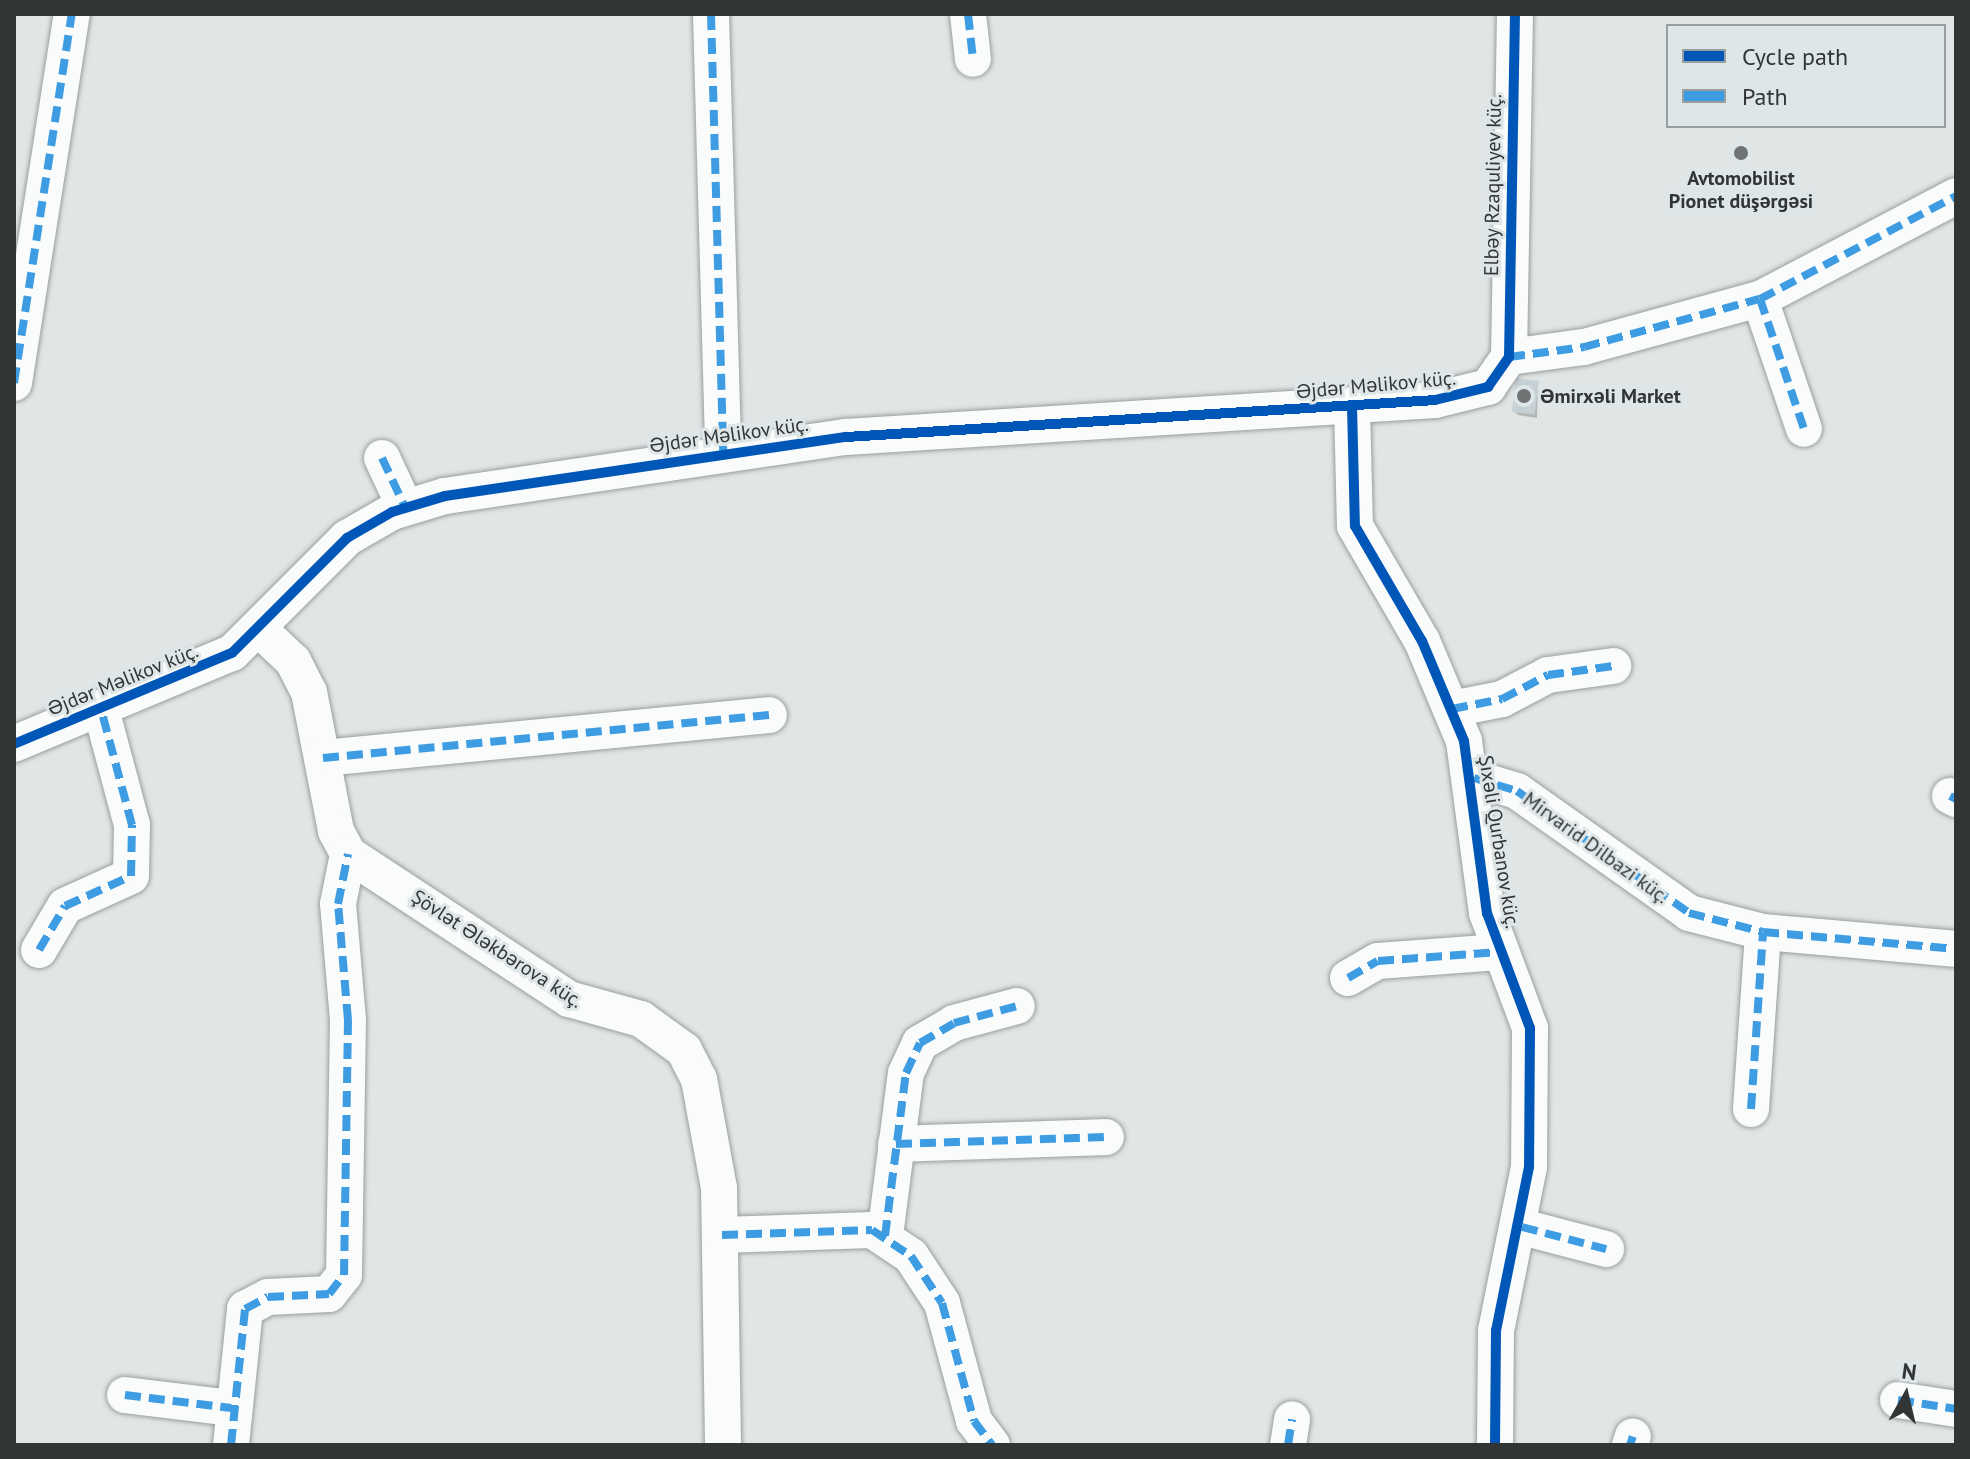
<!DOCTYPE html>
<meta charset="utf-8">
<style>
body{margin:0}
#map{position:relative;width:1970px;height:1459px;overflow:hidden;background:#e0e5e5;font-family:"PT Sans",sans-serif}
div>[style]{position:absolute}
.shadow>*{inset:0;background:#0003}
.building>*{inset:0;background:#c6d1d6;transform-origin:0 0}
.roads{filter:drop-shadow(0 0 2px #9a9e9e) drop-shadow(0 0 2px #9a9e9e)}
.minor>*{height:36px;margin:-18px;padding:0 18px;transform-origin:18px;border-radius:18px;background:#fafbfb}
.quiet>*{height:8px;margin-top:-4px;transform-origin:0;background:repeating-linear-gradient(90deg,#3e9de2 0 16px,transparent 0 24px)}
.cycleway>*{height:10px;margin:-5px;padding:0 5px;transform-origin:5px;border-radius:5px;background:#0057b8}
.dots>*{width:22px;height:22px;translate:-50% -50%;box-sizing:border-box;border:4px solid #dee6e7;border-radius:50%}
span{translate:-50% -50%;white-space:nowrap;text-align:center;line-height:1.15;-webkit-text-stroke:6px #dee6e7;paint-order:stroke}
.poi-label{font-size:20px;color:#323535;font-weight:700}
.left{translate:0 -50%;text-align:left}
.street-label{font-size:20px;color:#323535}
.frame{position:absolute;inset:0;border:16px solid #323535;pointer-events:none}
.legend{position:absolute;left:1666px;top:24px;width:280px;height:104px;box-sizing:border-box;background:#dee6e7;border:2px solid #999fa0;margin:0;padding:10px 14px;list-style:none;font-size:24px;color:#323535}
.legend li{display:flex;align-items:center;gap:16px;height:40px}
.legend b{width:40px;border:2px solid #999fa0}
.north{position:absolute;left:1866px;top:1355px;width:80px;height:80px;-webkit-text-stroke:6px #dee6e7;paint-order:stroke;rotate:8deg;font-size:22px;font-weight:700;line-height:32px;text-align:center;color:#323535}
.north::after{content:'';display:block;margin:auto;width:28px;height:36px;background:#323535;clip-path:polygon(50% 0,100% 100%,50% 72%,0 100%)}
</style>
<div id="map">
<div class="shadow">
<i style="clip-path:polygon(1538px 383px,1537px 418px,1518px 415px,1514px 411px)"></i>
</div>
<div class="building">
<i style="left:1516px;top:378px;width:23px;height:34px;rotate:7deg"></i>
</div>
<div class="roads">
<div class="minor">
<i style="left:711px;top:14px;width:440px;rotate:88.4deg"></i>
<i style="left:968px;top:14px;width:45px;rotate:83.7deg"></i>
<i style="left:1760px;top:299px;width:137px;rotate:71.3deg"></i>
<i style="left:1509px;top:357px;width:76px;rotate:-7.6deg"></i>
<i style="left:1584px;top:347px;width:182px;rotate:-15.3deg"></i>
<i style="left:1760px;top:299px;width:221px;rotate:-27.7deg"></i>
<i style="left:14px;top:383px;width:374px;rotate:-81.1deg"></i>
<i style="left:1352px;top:406px;width:120px;rotate:88.6deg"></i>
<i style="left:1355px;top:526px;width:133px;rotate:59.8deg"></i>
<i style="left:1422px;top:641px;width:108px;rotate:67.2deg"></i>
<i style="left:1464px;top:741px;width:174px;rotate:82.4deg"></i>
<i style="left:1487px;top:913px;width:123px;rotate:69.5deg"></i>
<i style="left:1530px;top:1028px;width:139px;rotate:90.4deg"></i>
<i style="left:1529px;top:1167px;width:166px;rotate:101.4deg"></i>
<i style="left:1496px;top:1330px;width:115px;rotate:90.5deg"></i>
<i style="left:382px;top:458px;width:54px;rotate:64.9deg"></i>
<i style="left:259px;top:629px;width:47px;rotate:43.3deg"></i>
<i style="left:293px;top:661px;width:35px;rotate:63deg"></i>
<i style="left:309px;top:692px;width:142px;rotate:79deg"></i>
<i style="left:336px;top:831px;width:26px;rotate:62deg"></i>
<i style="left:348px;top:854px;width:264px;rotate:33.3deg"></i>
<i style="left:569px;top:999px;width:75px;rotate:15.5deg"></i>
<i style="left:641px;top:1019px;width:53px;rotate:35.8deg"></i>
<i style="left:684px;top:1050px;width:33px;rotate:63deg"></i>
<i style="left:699px;top:1079px;width:111px;rotate:79.6deg"></i>
<i style="left:719px;top:1188px;width:257px;rotate:89.1deg"></i>
<i style="left:1452px;top:709px;width:51px;rotate:-11.3deg"></i>
<i style="left:1502px;top:699px;width:52px;rotate:-27.6deg"></i>
<i style="left:1548px;top:675px;width:66px;rotate:-7.9deg"></i>
<i style="left:14px;top:744px;width:236px;rotate:-22.7deg"></i>
<i style="left:232px;top:653px;width:163px;rotate:-45deg"></i>
<i style="left:347px;top:538px;width:52px;rotate:-30deg"></i>
<i style="left:392px;top:512px;width:55px;rotate:-16.8deg"></i>
<i style="left:445px;top:496px;width:405px;rotate:-8.4deg"></i>
<i style="left:846px;top:437px;width:590px;rotate:-3.59deg"></i>
<i style="left:1435px;top:400px;width:55px;rotate:-13.8deg"></i>
<i style="left:1488px;top:387px;width:37px;rotate:-55deg"></i>
<i style="left:1509px;top:357px;width:343px;rotate:-89deg"></i>
<i style="left:323px;top:758px;width:448px;rotate:-5.5deg"></i>
<i style="left:1474px;top:778px;width:45px;rotate:16.8deg"></i>
<i style="left:1517px;top:791px;width:211px;rotate:35.3deg"></i>
<i style="left:1689px;top:913px;width:76px;rotate:14.4deg"></i>
<i style="left:1763px;top:932px;width:194px;rotate:5deg"></i>
<i style="left:1950px;top:796px;width:7px;rotate:27deg"></i>
<i style="left:39px;top:950px;width:51px;rotate:-59.4deg"></i>
<i style="left:65px;top:906px;width:72px;rotate:-24.4deg"></i>
<i style="left:131px;top:876px;width:51px;rotate:-88.9deg"></i>
<i style="left:132px;top:825px;width:120px;rotate:-105deg"></i>
<i style="left:1348px;top:978px;width:34px;rotate:-30deg"></i>
<i style="left:1378px;top:961px;width:121px;rotate:-4.3deg"></i>
<i style="left:1751px;top:1109px;width:177px;rotate:-86.1deg"></i>
<i style="left:896px;top:1144px;width:210px;rotate:-1.9deg"></i>
<i style="left:1522px;top:1227px;width:87px;rotate:14.7deg"></i>
<i style="left:722px;top:1235px;width:150px;rotate:-1.9deg"></i>
<i style="left:872px;top:1230px;width:47px;rotate:33.7deg"></i>
<i style="left:911px;top:1256px;width:56px;rotate:56.6deg"></i>
<i style="left:942px;top:1303px;width:122px;rotate:74.8deg"></i>
<i style="left:974px;top:1421px;width:30px;rotate:53deg"></i>
<i style="left:885px;top:1236px;width:164px;rotate:-82.7deg"></i>
<i style="left:906px;top:1073px;width:33px;rotate:-65deg"></i>
<i style="left:920px;top:1043px;width:39px;rotate:-30deg"></i>
<i style="left:954px;top:1023px;width:65px;rotate:-15.1deg"></i>
<i style="left:125px;top:1395px;width:107px;rotate:7deg"></i>
<i style="left:1898px;top:1400px;width:59px;rotate:8.8deg"></i>
<i style="left:231px;top:1445px;width:137px;rotate:-84.1deg"></i>
<i style="left:245px;top:1309px;width:26px;rotate:-28deg"></i>
<i style="left:268px;top:1297px;width:61px;rotate:-2.8deg"></i>
<i style="left:329px;top:1294px;width:24px;rotate:-52deg"></i>
<i style="left:344px;top:1275px;width:255px;rotate:-89.1deg"></i>
<i style="left:348px;top:1020px;width:116px;rotate:-94.9deg"></i>
<i style="left:338px;top:904px;width:51px;rotate:-78.7deg"></i>
<i style="left:1288px;top:1445px;width:26px;rotate:-81deg"></i>
<i style="left:1630px;top:1445px;width:9px;rotate:-72deg"></i>
</div>
</div>
<div class="quiet">
<i style="left:711px;top:14px;width:440px;rotate:88.4deg"></i>
<i style="left:968px;top:14px;width:45px;rotate:83.7deg"></i>
<i style="left:1760px;top:299px;width:137px;rotate:71.3deg"></i>
<i style="left:1509px;top:357px;width:76px;rotate:-7.6deg"></i>
<i style="left:1584px;top:347px;width:182px;rotate:-15.3deg"></i>
<i style="left:1760px;top:299px;width:221px;rotate:-27.7deg"></i>
<i style="left:14px;top:383px;width:374px;rotate:-81.1deg"></i>
<i style="left:382px;top:458px;width:54px;rotate:64.9deg"></i>
<i style="left:1452px;top:709px;width:51px;rotate:-11.3deg"></i>
<i style="left:1502px;top:699px;width:52px;rotate:-27.6deg"></i>
<i style="left:1548px;top:675px;width:66px;rotate:-7.9deg"></i>
<i style="left:323px;top:758px;width:448px;rotate:-5.5deg"></i>
<i style="left:1474px;top:778px;width:45px;rotate:16.8deg"></i>
<i style="left:1517px;top:791px;width:211px;rotate:35.3deg"></i>
<i style="left:1689px;top:913px;width:76px;rotate:14.4deg"></i>
<i style="left:1763px;top:932px;width:194px;rotate:5deg"></i>
<i style="left:1950px;top:796px;width:7px;rotate:27deg"></i>
<i style="left:39px;top:950px;width:51px;rotate:-59.4deg"></i>
<i style="left:65px;top:906px;width:72px;rotate:-24.4deg"></i>
<i style="left:131px;top:876px;width:51px;rotate:-88.9deg"></i>
<i style="left:132px;top:825px;width:120px;rotate:-105deg"></i>
<i style="left:1348px;top:978px;width:34px;rotate:-30deg"></i>
<i style="left:1378px;top:961px;width:121px;rotate:-4.3deg"></i>
<i style="left:1751px;top:1109px;width:177px;rotate:-86.1deg"></i>
<i style="left:896px;top:1144px;width:210px;rotate:-1.9deg"></i>
<i style="left:1522px;top:1227px;width:87px;rotate:14.7deg"></i>
<i style="left:722px;top:1235px;width:150px;rotate:-1.9deg"></i>
<i style="left:872px;top:1230px;width:47px;rotate:33.7deg"></i>
<i style="left:911px;top:1256px;width:56px;rotate:56.6deg"></i>
<i style="left:942px;top:1303px;width:122px;rotate:74.8deg"></i>
<i style="left:974px;top:1421px;width:30px;rotate:53deg"></i>
<i style="left:885px;top:1236px;width:164px;rotate:-82.7deg"></i>
<i style="left:906px;top:1073px;width:33px;rotate:-65deg"></i>
<i style="left:920px;top:1043px;width:39px;rotate:-30deg"></i>
<i style="left:954px;top:1023px;width:65px;rotate:-15.1deg"></i>
<i style="left:125px;top:1395px;width:107px;rotate:7deg"></i>
<i style="left:1898px;top:1400px;width:59px;rotate:8.8deg"></i>
<i style="left:231px;top:1445px;width:137px;rotate:-84.1deg"></i>
<i style="left:245px;top:1309px;width:26px;rotate:-28deg"></i>
<i style="left:268px;top:1297px;width:61px;rotate:-2.8deg"></i>
<i style="left:329px;top:1294px;width:24px;rotate:-52deg"></i>
<i style="left:344px;top:1275px;width:255px;rotate:-89.1deg"></i>
<i style="left:348px;top:1020px;width:116px;rotate:-94.9deg"></i>
<i style="left:338px;top:904px;width:51px;rotate:-78.7deg"></i>
<i style="left:1288px;top:1445px;width:26px;rotate:-81deg"></i>
<i style="left:1630px;top:1445px;width:9px;rotate:-72deg"></i>
</div>
<div class="cycleway">
<i style="left:1352px;top:406px;width:120px;rotate:88.6deg"></i>
<i style="left:1355px;top:526px;width:133px;rotate:59.8deg"></i>
<i style="left:1422px;top:641px;width:108px;rotate:67.2deg"></i>
<i style="left:1464px;top:741px;width:174px;rotate:82.4deg"></i>
<i style="left:1487px;top:913px;width:123px;rotate:69.5deg"></i>
<i style="left:1530px;top:1028px;width:139px;rotate:90.4deg"></i>
<i style="left:1529px;top:1167px;width:166px;rotate:101.4deg"></i>
<i style="left:1496px;top:1330px;width:115px;rotate:90.5deg"></i>
<i style="left:14px;top:744px;width:236px;rotate:-22.7deg"></i>
<i style="left:232px;top:653px;width:163px;rotate:-45deg"></i>
<i style="left:347px;top:538px;width:52px;rotate:-30deg"></i>
<i style="left:392px;top:512px;width:55px;rotate:-16.8deg"></i>
<i style="left:445px;top:496px;width:405px;rotate:-8.4deg"></i>
<i style="left:846px;top:437px;width:590px;rotate:-3.59deg"></i>
<i style="left:1435px;top:400px;width:55px;rotate:-13.8deg"></i>
<i style="left:1488px;top:387px;width:37px;rotate:-55deg"></i>
<i style="left:1509px;top:357px;width:343px;rotate:-89deg"></i>
</div>
<div class="dots">
<i style="left:1741px;top:153px;background:#6f7373"></i>
<i style="left:1524px;top:396px;background:#6f7373"></i>
</div>
<div class="poi-label">
<span style="left:1741px;top:190px">Avtomobilist<br>Pionet düşərgəsi</span>
<span class="left" style="left:1540px;top:396px">Əmirxəli Market</span>
</div>
<div class="street-label">
<span style="left:1493px;top:185px;rotate:-89deg">Elbəy Rzaquliyev küç.</span>
<span style="left:1376px;top:385px;rotate:-5deg">Əjdər Məlikov küç.</span>
<span style="left:729px;top:435px;rotate:-8deg">Əjdər Məlikov küç.</span>
<span style="left:123px;top:680px;rotate:-22deg">Əjdər Məlikov küç.</span>
<span style="left:1499px;top:842px;rotate:81deg">Şıxəli Qurbanov küç.</span>
<span style="left:1596px;top:848px;rotate:36deg">Mirvarid Dilbazi küç.</span>
<span style="left:497px;top:949px;rotate:33deg">Şövlət Ələkbərova küç.</span>
</div>
<div class="frame"></div>
<ul class="legend">
<li><b style="height:10px;background:#0057b8"></b>Cycle path</li>
<li><b style="height:10px;background:#3e9de2"></b>Path</li>
</ul>
<div class="north">N</div>
</div>
